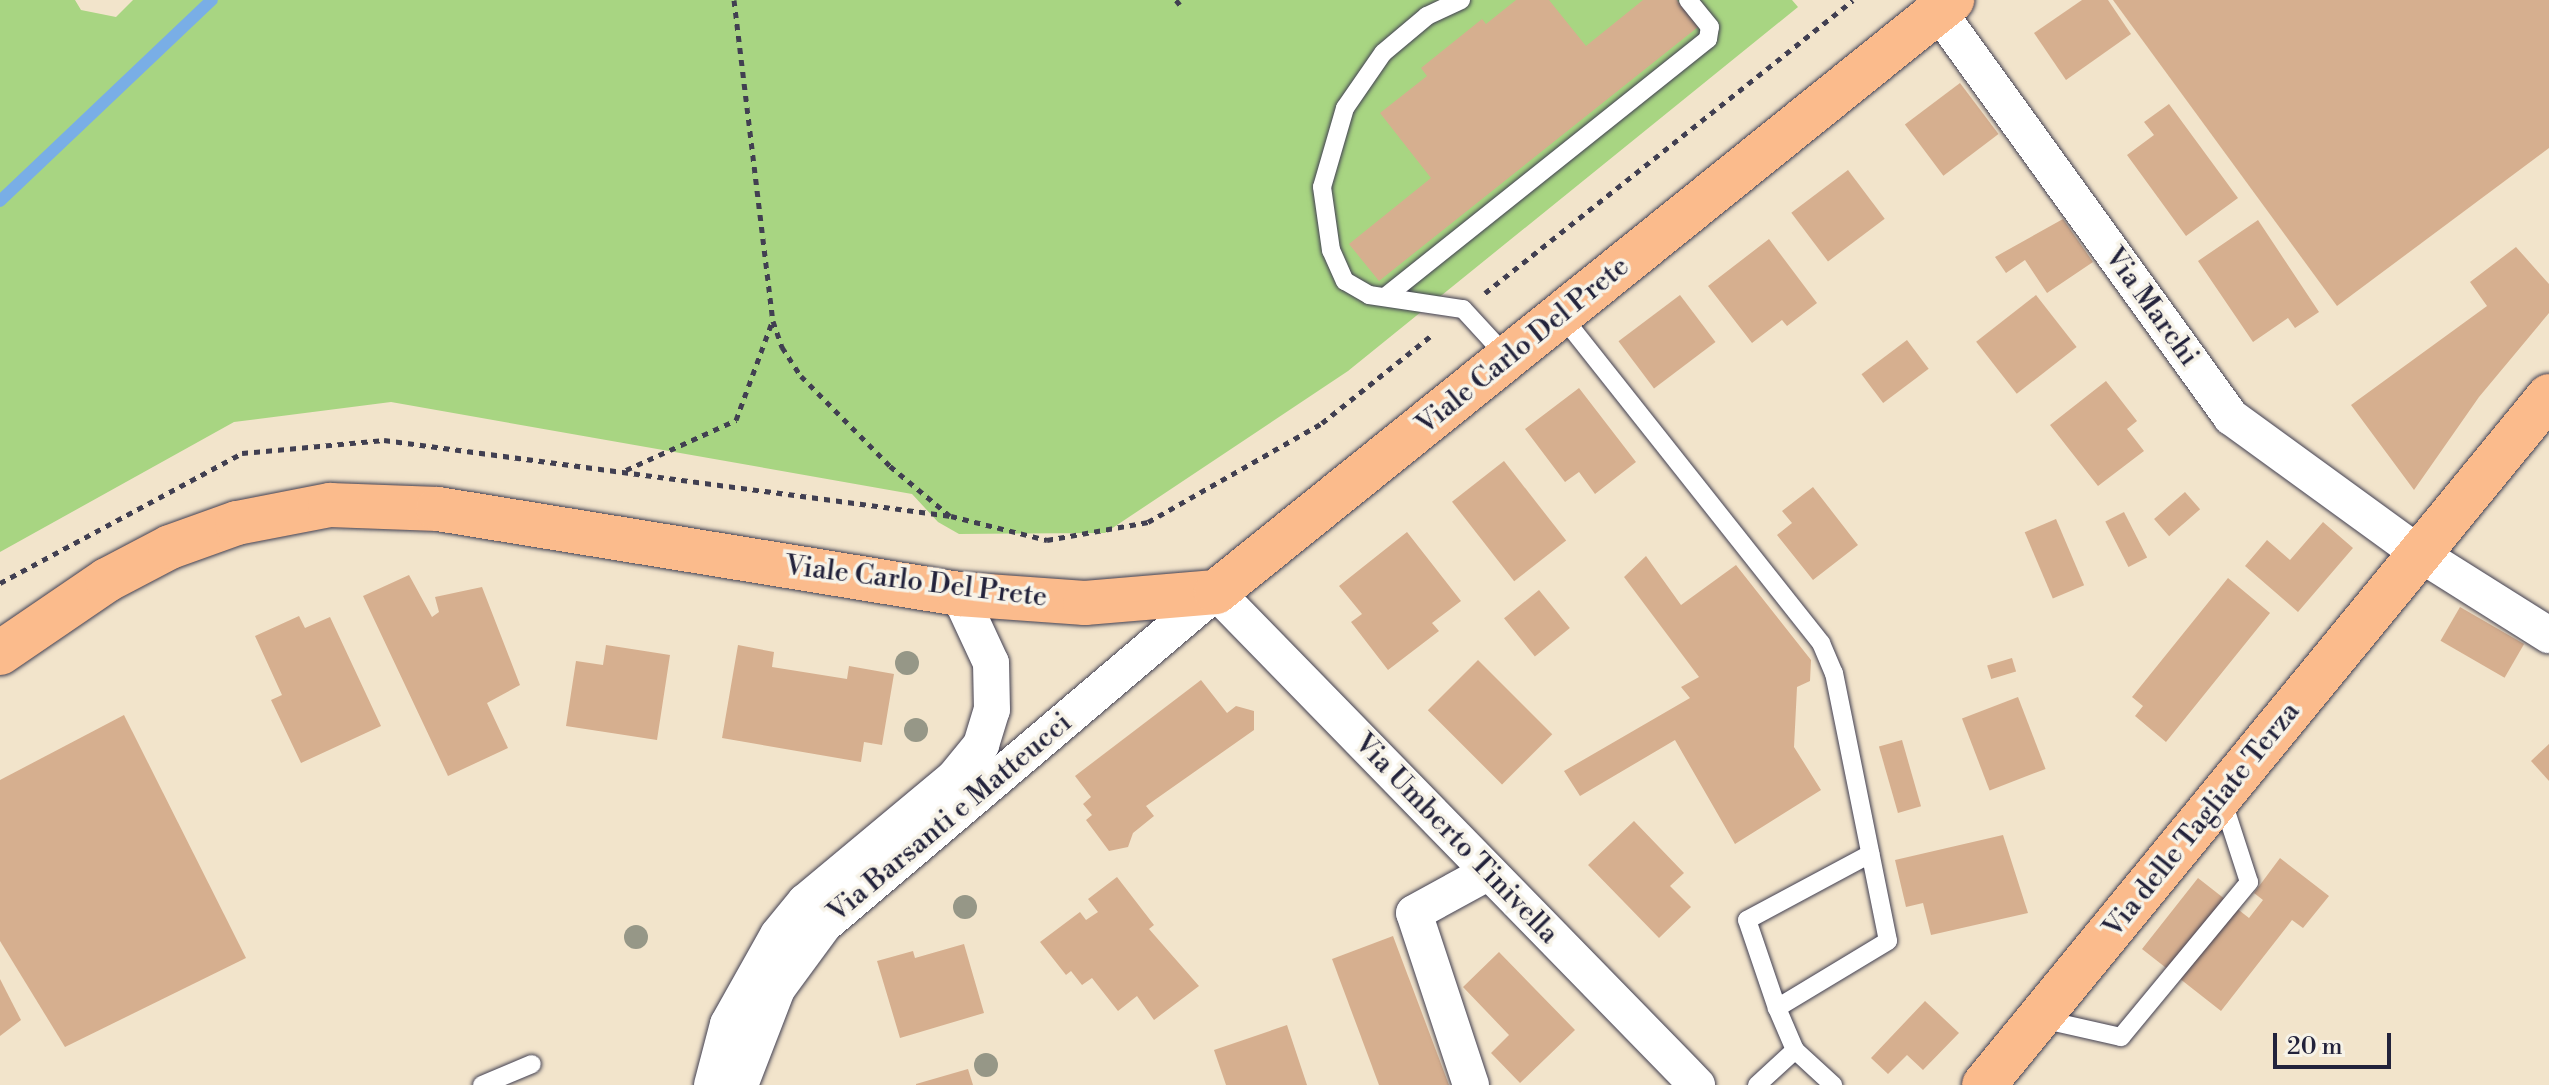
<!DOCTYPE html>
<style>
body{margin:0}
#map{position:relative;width:2549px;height:1085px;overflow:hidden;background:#f2e4cb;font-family:"Libre Bodoni",serif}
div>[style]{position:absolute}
.green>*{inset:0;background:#a8d582}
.stream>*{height:12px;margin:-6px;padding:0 6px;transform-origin:6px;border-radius:6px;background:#79aee6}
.building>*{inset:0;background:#d6af8f;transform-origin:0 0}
.path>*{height:5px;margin-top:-2.5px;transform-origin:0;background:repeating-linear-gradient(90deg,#413f51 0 6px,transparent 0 12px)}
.roads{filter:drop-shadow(0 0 2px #413f51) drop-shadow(0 0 2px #413f51)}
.service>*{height:18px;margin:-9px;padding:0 9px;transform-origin:9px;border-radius:9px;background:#fff}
.minor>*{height:36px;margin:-18px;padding:0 18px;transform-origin:18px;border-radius:18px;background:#fff}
.primary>*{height:44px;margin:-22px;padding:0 22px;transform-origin:22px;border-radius:22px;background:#fbbb8c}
.trees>*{width:24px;height:24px;margin:-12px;border-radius:50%;background:#969787}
span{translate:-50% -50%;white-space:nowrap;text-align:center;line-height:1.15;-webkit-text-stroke:7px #f7f3e8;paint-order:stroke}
.street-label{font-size:28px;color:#22223b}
.scale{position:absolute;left:2273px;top:1033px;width:118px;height:36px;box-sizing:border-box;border:4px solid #22223b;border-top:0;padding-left:10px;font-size:24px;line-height:28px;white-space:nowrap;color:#22223b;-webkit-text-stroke:6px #f7f3e8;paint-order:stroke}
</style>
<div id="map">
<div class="green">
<i style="clip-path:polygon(0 0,75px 0,81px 10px,116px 17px,133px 0,1792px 0,1798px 7px,1348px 371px,1105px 533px,959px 534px,938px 522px,912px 494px,391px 402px,234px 422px,0 552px)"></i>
</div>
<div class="stream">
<i style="left:0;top:201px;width:292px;rotate:-43.5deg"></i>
</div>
<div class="building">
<i style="clip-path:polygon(1516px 0,1549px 0,1586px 46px,1643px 0,1677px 0,1698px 27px,1379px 281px,1349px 244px,1431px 178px,1380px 113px,1427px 76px,1421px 68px,1482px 19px,1486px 24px)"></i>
<i style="clip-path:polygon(2082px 0,2108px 0,2131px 34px,2066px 80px,2034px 33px)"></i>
<i style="clip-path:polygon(2113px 0,2549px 0,2549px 148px,2337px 306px)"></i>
<i style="left:1960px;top:83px;width:64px;height:69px;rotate:53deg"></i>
<i style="clip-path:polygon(2169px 104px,2238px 198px,2186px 236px,2127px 155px,2154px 135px,2144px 122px)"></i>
<i style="left:1848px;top:170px;width:61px;height:71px;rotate:53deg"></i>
<i style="clip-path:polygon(2063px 219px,2093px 262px,2047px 293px,2025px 260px,2006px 273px,1995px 257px)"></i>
<i style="clip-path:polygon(2258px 220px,2319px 312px,2295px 328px,2288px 318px,2253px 342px,2198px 261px)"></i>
<i style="clip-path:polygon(1769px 239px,1817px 303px,1787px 326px,1782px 320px,1752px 343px,1708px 286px)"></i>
<i style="clip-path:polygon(2516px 247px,2549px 284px,2549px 313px,2479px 397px,2414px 490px,2351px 405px,2487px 306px,2470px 282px)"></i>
<i style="left:1680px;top:295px;width:59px;height:77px;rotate:53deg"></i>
<i style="left:2036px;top:295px;width:66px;height:76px;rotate:52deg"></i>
<i style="left:1907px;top:340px;width:36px;height:57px;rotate:53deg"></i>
<i style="clip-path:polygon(2106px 381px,2137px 421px,2127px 429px,2144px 451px,2098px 486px,2050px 425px)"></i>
<i style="clip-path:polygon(1579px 388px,1636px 462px,1595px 494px,1579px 472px,1565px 482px,1525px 429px)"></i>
<i style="left:1504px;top:461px;width:101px;height:66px;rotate:52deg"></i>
<i style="clip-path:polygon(1813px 487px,1858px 545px,1813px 580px,1777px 535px,1792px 523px,1782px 511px)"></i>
<i style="left:2185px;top:492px;width:23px;height:41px;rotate:49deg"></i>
<i style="left:2124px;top:512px;width:51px;height:21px;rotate:63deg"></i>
<i style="left:2056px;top:519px;width:72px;height:34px;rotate:67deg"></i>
<i style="clip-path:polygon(2323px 522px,2353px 548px,2298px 612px,2245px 566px,2267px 540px,2290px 560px)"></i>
<i style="clip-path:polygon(1407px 532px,1461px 601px,1432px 623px,1439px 631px,1388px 670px,1351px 622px,1362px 614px,1339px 586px)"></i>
<i style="clip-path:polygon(1646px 556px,1681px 605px,1736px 565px,1811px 660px,1810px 681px,1797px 687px,1794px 747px,1821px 790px,1735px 844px,1675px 740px,1580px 796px,1564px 771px,1690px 698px,1681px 687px,1699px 677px,1624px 577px)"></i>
<i style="clip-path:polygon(409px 575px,432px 617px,439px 612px,435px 597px,482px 587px,520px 685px,487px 703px,508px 748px,448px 776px,363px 596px)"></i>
<i style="clip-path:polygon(2228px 578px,2270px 613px,2166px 742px,2135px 716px,2143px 706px,2132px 697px)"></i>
<i style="left:1539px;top:590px;width:49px;height:45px;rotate:51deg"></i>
<i style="left:2460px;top:607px;width:74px;height:39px;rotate:30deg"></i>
<i style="clip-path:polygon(299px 616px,305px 628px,330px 617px,381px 726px,301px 763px,271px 700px,282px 695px,255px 636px)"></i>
<i style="clip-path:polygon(606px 645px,670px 655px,657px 740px,566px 726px,576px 661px,603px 665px)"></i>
<i style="clip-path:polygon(738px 645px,774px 652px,772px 667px,847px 679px,849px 666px,894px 674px,882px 745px,864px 742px,861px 762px,722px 738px)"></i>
<i style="left:2012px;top:658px;width:14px;height:26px;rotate:73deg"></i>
<i style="left:1478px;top:660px;width:105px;height:71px;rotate:45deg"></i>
<i style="clip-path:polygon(1201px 680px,1227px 713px,1236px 706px,1254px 711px,1254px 730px,1146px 806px,1154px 816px,1133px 833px,1128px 847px,1109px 851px,1086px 820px,1092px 815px,1083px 804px,1091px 797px,1075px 776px)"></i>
<i style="left:2018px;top:697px;width:77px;height:60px;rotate:69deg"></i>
<i style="clip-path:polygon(124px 715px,246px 958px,65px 1047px,0 941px,0 780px)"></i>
<i style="left:1902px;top:740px;width:69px;height:24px;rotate:74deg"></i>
<i style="clip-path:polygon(2549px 744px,2549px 781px,2531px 761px)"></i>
<i style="clip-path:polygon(1634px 821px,1684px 873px,1670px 886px,1691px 907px,1659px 938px,1588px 865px)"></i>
<i style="clip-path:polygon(2003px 835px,2028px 913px,1931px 935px,1923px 903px,1906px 907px,1895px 860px)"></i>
<i style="clip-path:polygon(2280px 858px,2329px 896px,2303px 928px,2292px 920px,2221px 1011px,2142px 949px,2198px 878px,2249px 918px,2263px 900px,2254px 893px)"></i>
<i style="clip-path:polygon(1117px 877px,1154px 925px,1149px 929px,1199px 986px,1154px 1020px,1137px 996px,1118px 1011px,1092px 978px,1082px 985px,1071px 971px,1066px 975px,1040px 942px,1080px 912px,1086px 920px,1098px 912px,1088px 899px)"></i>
<i style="clip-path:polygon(1393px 936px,1449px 1085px,1379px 1085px,1332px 959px)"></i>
<i style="clip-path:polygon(964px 944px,984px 1013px,900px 1038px,877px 961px,913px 951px,915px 958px)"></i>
<i style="clip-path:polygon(1499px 952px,1575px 1030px,1520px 1083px,1491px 1053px,1509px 1035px,1463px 987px)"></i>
<i style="clip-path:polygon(0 979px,21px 1020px,0 1036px)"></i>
<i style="clip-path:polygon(1925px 1001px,1959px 1033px,1923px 1070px,1907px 1055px,1888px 1074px,1871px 1058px)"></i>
<i style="clip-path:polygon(1287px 1025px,1307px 1085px,1226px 1085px,1214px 1050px)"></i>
<i style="clip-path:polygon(968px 1069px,973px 1085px,916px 1085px,916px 1084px)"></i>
</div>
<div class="path">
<i style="left:734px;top:0;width:323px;rotate:83.1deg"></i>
<i style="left:773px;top:321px;width:28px;rotate:71deg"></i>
<i style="left:782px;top:347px;width:35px;rotate:57deg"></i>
<i style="left:801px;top:376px;width:127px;rotate:45.3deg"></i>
<i style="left:890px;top:466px;width:78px;rotate:39.8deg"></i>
<i style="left:1176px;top:0;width:6px;rotate:51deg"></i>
<i style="left:1485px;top:293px;width:470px;rotate:-38.5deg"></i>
<i style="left:626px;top:470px;width:121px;rotate:-24.4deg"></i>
<i style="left:736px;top:420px;width:104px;rotate:-69.8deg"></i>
<i style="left:0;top:583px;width:275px;rotate:-28.2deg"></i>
<i style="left:242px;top:453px;width:143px;rotate:-5.2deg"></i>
<i style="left:384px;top:440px;width:572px;rotate:7.63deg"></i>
<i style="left:951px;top:516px;width:99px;rotate:14deg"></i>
<i style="left:1047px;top:540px;width:103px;rotate:-10.1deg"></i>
<i style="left:1148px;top:522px;width:200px;rotate:-29.6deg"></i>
<i style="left:1322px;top:423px;width:142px;rotate:-38.7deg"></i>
</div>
<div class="roads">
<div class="service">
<i style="left:1461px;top:0;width:38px;rotate:155deg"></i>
<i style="left:1427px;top:16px;width:57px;rotate:139.9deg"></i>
<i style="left:1383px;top:53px;width:67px;rotate:124.6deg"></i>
<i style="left:1345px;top:108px;width:82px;rotate:106.2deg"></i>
<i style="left:1322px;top:187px;width:64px;rotate:81.9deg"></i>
<i style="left:1331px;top:250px;width:34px;rotate:66deg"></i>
<i style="left:1345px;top:281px;width:28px;rotate:30deg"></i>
<i style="left:1369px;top:295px;width:95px;rotate:8.5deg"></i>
<i style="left:1463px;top:309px;width:67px;rotate:47.4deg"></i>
<i style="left:1385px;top:297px;width:413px;rotate:-38.6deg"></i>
<i style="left:1708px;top:39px;width:12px;rotate:-81deg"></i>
<i style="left:1710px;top:27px;width:35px;rotate:-129deg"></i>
<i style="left:1561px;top:315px;width:419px;rotate:51.6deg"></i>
<i style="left:1821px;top:643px;width:33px;rotate:67deg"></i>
<i style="left:1834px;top:673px;width:273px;rotate:78.6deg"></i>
<i style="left:1888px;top:941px;width:130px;rotate:148.9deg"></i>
<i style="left:1777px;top:1008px;width:46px;rotate:66.8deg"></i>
<i style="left:1795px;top:1050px;width:52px;rotate:42.6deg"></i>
<i style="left:1777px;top:1008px;width:93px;rotate:-108.8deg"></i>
<i style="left:1747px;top:920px;width:140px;rotate:-28.2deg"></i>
<i style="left:2041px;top:1019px;width:82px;rotate:12.7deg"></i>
<i style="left:2121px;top:1037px;width:201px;rotate:-50.4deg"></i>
<i style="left:2249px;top:882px;width:87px;rotate:-108deg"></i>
<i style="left:482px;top:1085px;width:54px;rotate:-22.8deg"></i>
<i style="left:1757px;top:1085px;width:52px;rotate:-42.6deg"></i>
</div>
<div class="minor">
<i style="left:1938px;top:11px;width:501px;rotate:54.18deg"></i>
<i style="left:2231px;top:417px;width:230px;rotate:36deg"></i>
<i style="left:2417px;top:552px;width:156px;rotate:32.2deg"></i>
<i style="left:712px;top:1085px;width:63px;rotate:-75.3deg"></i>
<i style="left:728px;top:1024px;width:102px;rotate:-60.7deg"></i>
<i style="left:778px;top:935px;width:43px;rotate:-50.7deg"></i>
<i style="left:805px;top:902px;width:194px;rotate:-39.8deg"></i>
<i style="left:954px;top:778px;width:43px;rotate:-50.7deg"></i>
<i style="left:981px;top:745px;width:37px;rotate:-73deg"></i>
<i style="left:992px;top:710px;width:47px;rotate:-91.2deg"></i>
<i style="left:991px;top:663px;width:76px;rotate:-114.9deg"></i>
<i style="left:740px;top:1085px;width:103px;rotate:-68.9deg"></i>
<i style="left:777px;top:989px;width:79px;rotate:-53.7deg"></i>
<i style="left:824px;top:925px;width:514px;rotate:-40.35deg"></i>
<i style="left:1216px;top:592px;width:689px;rotate:45.71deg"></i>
<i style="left:1471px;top:1085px;width:181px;rotate:-108.3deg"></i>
<i style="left:1414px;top:913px;width:85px;rotate:-28.7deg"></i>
</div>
<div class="primary">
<i style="left:0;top:653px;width:130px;rotate:-34.3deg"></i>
<i style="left:107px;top:580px;width:71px;rotate:-27.6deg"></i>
<i style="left:170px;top:547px;width:71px;rotate:-19.7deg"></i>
<i style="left:237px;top:523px;width:95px;rotate:-11deg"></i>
<i style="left:330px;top:505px;width:108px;rotate:2.1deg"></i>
<i style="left:438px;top:509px;width:528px;rotate:9.27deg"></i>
<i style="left:959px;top:594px;width:126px;rotate:4.1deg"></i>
<i style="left:1085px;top:603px;width:131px;rotate:-4.8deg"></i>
<i style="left:1216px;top:592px;width:945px;rotate:-38.81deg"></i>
<i style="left:1984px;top:1085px;width:891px;rotate:-50.65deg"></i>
</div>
</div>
<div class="trees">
<i style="left:907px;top:663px"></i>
<i style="left:916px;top:730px"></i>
<i style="left:965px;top:907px"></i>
<i style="left:636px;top:937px"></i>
<i style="left:986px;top:1065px"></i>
</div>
<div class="street-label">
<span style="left:2151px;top:307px;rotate:54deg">Via Marchi</span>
<span style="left:1523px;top:346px;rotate:-39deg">Viale Carlo Del Prete</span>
<span style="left:916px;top:582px;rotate:7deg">Viale Carlo Del Prete</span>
<span style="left:950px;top:818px;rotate:-40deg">Via Barsanti e Matteucci</span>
<span style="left:2202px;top:820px;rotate:-51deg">Via delle Tagliate Terza</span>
<span style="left:1456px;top:839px;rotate:46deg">Via Umberto Tinivella</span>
</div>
<div class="scale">20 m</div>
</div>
